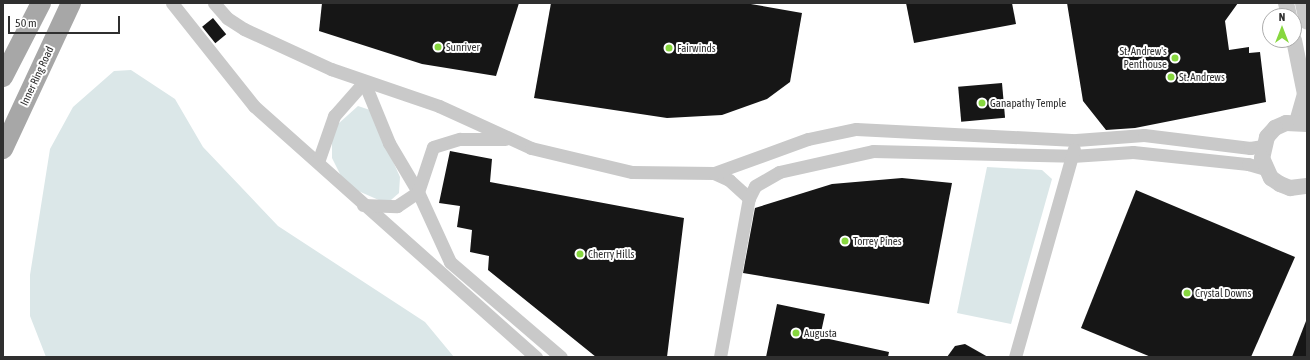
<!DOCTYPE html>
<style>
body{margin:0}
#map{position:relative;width:1310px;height:360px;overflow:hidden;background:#fff;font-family:"Asap Condensed",sans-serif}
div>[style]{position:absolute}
.green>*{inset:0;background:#dbe7e8}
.building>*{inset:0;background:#161616;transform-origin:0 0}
.minor>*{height:13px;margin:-6.5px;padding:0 6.5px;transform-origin:6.5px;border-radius:6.5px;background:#c9c9c9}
.tertiary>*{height:16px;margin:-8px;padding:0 8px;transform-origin:8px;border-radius:8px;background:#c9c9c9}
.primary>*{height:20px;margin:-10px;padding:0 10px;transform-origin:10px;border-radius:10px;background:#a7a7a7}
.dots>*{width:11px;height:11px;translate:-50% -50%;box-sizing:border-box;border:2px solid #fff;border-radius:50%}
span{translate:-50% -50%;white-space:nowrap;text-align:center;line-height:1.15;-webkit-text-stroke:4px #fff;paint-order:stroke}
.poi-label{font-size:11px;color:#2f2f2f}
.left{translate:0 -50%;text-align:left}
.right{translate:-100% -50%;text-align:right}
.street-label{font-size:11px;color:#2f2f2f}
.frame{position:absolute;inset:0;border:4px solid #2f2f2f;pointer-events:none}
.north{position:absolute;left:1262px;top:8px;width:40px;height:40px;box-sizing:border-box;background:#fff;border:1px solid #acacac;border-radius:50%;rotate:0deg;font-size:11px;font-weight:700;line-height:16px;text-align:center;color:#2f2f2f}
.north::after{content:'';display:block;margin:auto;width:14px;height:18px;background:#87d73f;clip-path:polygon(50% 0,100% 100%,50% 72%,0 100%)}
.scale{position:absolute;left:8px;top:16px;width:112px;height:18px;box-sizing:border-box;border:2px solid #2f2f2f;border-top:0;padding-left:5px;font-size:12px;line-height:14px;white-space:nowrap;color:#2f2f2f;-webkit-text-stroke:3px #fff;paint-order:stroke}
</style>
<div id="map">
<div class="green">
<i style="clip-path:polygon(131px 70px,175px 99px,203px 147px,278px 226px,425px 322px,454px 357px,46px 357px,30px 316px,30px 275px,50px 149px,73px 107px,114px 71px)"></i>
<i style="clip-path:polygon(358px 106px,370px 110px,400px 177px,399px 193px,391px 200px,381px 201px,356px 190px,341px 176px,332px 158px,332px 141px,338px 124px)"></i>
<i style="clip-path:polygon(987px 167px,1042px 170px,1052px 179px,1011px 324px,957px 313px)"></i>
</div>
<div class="building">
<i style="clip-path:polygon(322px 3px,519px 3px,496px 76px,422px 64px,319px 31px)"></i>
<i style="clip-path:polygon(551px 3px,745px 3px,802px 13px,790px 82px,767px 99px,722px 115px,667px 118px,534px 98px)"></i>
<i style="clip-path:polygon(906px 3px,1012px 3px,1016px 24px,914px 43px)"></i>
<i style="clip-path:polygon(1067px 3px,1238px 3px,1225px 21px,1229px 50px,1249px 47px,1249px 53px,1260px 52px,1266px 102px,1135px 128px,1106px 130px,1083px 101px)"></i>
<i style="left:213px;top:18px;width:21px;height:14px;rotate:51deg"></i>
<i style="left:1002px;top:83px;width:35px;height:44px;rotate:85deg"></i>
<i style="clip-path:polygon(450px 151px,492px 159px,490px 182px,684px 218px,667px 357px,596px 357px,488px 270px,489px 256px,470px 252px,472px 230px,457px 227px,460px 206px,439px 203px)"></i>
<i style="clip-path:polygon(902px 178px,952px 183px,929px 304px,743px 273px,755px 208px,832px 184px)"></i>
<i style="clip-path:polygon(1136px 190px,1295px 257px,1251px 357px,1151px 357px,1081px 328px)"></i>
<i style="clip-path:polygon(777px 304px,825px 314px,820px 337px,889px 352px,888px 357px,766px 357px)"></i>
<i style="clip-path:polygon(1306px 321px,1307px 357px,1292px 357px)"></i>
<i style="clip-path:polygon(965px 344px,988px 357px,947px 357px,955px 346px)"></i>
</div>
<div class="minor">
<i style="left:172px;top:3px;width:132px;rotate:51.5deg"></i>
<i style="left:254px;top:106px;width:378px;rotate:41.7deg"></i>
<i style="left:214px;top:3px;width:20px;rotate:49deg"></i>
<i style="left:227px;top:18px;width:20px;rotate:33deg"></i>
<i style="left:244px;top:29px;width:96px;rotate:24.7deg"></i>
<i style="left:331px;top:69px;width:114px;rotate:18.9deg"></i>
<i style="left:439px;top:106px;width:101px;rotate:24.5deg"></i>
<i style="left:531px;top:148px;width:104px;rotate:13.4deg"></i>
<i style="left:632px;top:172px;width:82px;rotate:0.7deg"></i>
<i style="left:714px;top:173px;width:17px;rotate:25deg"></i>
<i style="left:729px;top:180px;width:27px;rotate:42deg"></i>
<i style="left:318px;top:162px;width:49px;rotate:-70.8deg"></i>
<i style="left:334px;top:116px;width:45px;rotate:-48.6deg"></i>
<i style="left:364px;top:82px;width:66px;rotate:67.7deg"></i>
<i style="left:389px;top:143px;width:57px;rotate:59.4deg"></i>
<i style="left:418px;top:192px;width:77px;rotate:65.4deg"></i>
<i style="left:450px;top:262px;width:146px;rotate:40.6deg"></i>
<i style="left:714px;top:173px;width:100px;rotate:-19.9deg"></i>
<i style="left:808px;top:139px;width:49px;rotate:-11.8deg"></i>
<i style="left:856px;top:129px;width:220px;rotate:2.9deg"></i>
<i style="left:1076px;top:140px;width:68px;rotate:-4.2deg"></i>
<i style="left:1144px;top:135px;width:107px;rotate:7deg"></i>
<i style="left:1250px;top:148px;width:13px;rotate:-9deg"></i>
<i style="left:363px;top:205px;width:34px;rotate:2deg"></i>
<i style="left:397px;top:206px;width:25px;rotate:-34deg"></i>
<i style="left:418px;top:192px;width:47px;rotate:-71.6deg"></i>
<i style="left:433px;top:147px;width:28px;rotate:-17deg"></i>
<i style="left:460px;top:139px;width:45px"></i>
<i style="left:720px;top:357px;width:162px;rotate:-79.7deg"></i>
<i style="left:749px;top:198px;width:13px;rotate:-63deg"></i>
<i style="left:755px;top:186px;width:28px;rotate:-30deg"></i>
<i style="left:779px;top:172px;width:96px;rotate:-12.6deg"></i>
<i style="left:873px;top:151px;width:199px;rotate:1.4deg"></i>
<i style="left:1072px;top:156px;width:61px;rotate:-3.8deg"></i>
<i style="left:1133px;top:152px;width:116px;rotate:6deg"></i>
<i style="left:1248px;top:164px;width:18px;rotate:16deg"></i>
<i style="left:1015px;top:357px;width:216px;rotate:-74.2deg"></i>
</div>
<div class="tertiary">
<i style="left:1286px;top:3px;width:13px;rotate:77deg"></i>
<i style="left:1303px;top:3px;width:19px;rotate:78deg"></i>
<i style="left:1294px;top:40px;width:55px;rotate:78.5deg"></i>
<i style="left:1305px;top:94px;width:29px;rotate:106deg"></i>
<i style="left:1307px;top:124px;width:21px;rotate:-177deg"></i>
<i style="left:1286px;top:123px;width:12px;rotate:156deg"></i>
<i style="left:1275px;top:128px;width:12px;rotate:132deg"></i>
<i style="left:1267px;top:137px;width:22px;rotate:103deg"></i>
<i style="left:1262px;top:158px;width:22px;rotate:66deg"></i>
<i style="left:1271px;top:178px;width:11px;rotate:34deg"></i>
<i style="left:1280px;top:184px;width:11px;rotate:22deg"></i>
<i style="left:1290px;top:188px;width:17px;rotate:-7deg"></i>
</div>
<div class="primary">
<i style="left:3px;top:77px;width:83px;rotate:-62.8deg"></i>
<i style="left:3px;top:149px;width:161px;rotate:-65deg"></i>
</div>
<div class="dots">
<i style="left:438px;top:47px;background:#87d73f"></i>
<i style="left:669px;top:48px;background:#87d73f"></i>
<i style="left:1175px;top:58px;background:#87d73f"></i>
<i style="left:1171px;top:77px;background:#87d73f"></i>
<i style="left:982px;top:103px;background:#87d73f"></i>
<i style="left:845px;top:241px;background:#87d73f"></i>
<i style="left:580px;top:254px;background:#87d73f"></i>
<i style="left:1187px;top:293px;background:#87d73f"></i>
<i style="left:796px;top:333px;background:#87d73f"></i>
</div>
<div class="poi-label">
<span class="left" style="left:446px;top:47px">Sunriver</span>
<span class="left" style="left:677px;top:48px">Fairwinds</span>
<span class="right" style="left:1167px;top:58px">St. Andrew's<br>Penthouse</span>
<span class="left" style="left:1179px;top:77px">St. Andrews</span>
<span class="left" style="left:990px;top:103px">Ganapathy Temple</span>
<span class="left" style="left:853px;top:241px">Torrey Pines</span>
<span class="left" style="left:588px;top:254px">Cherry Hills</span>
<span class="left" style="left:1195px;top:293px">Crystal Downs</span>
<span class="left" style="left:804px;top:333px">Augusta</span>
</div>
<div class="street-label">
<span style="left:37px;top:76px;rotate:-65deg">Inner Ring Road</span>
</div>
<div class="frame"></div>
<div class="north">N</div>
<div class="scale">50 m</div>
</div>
